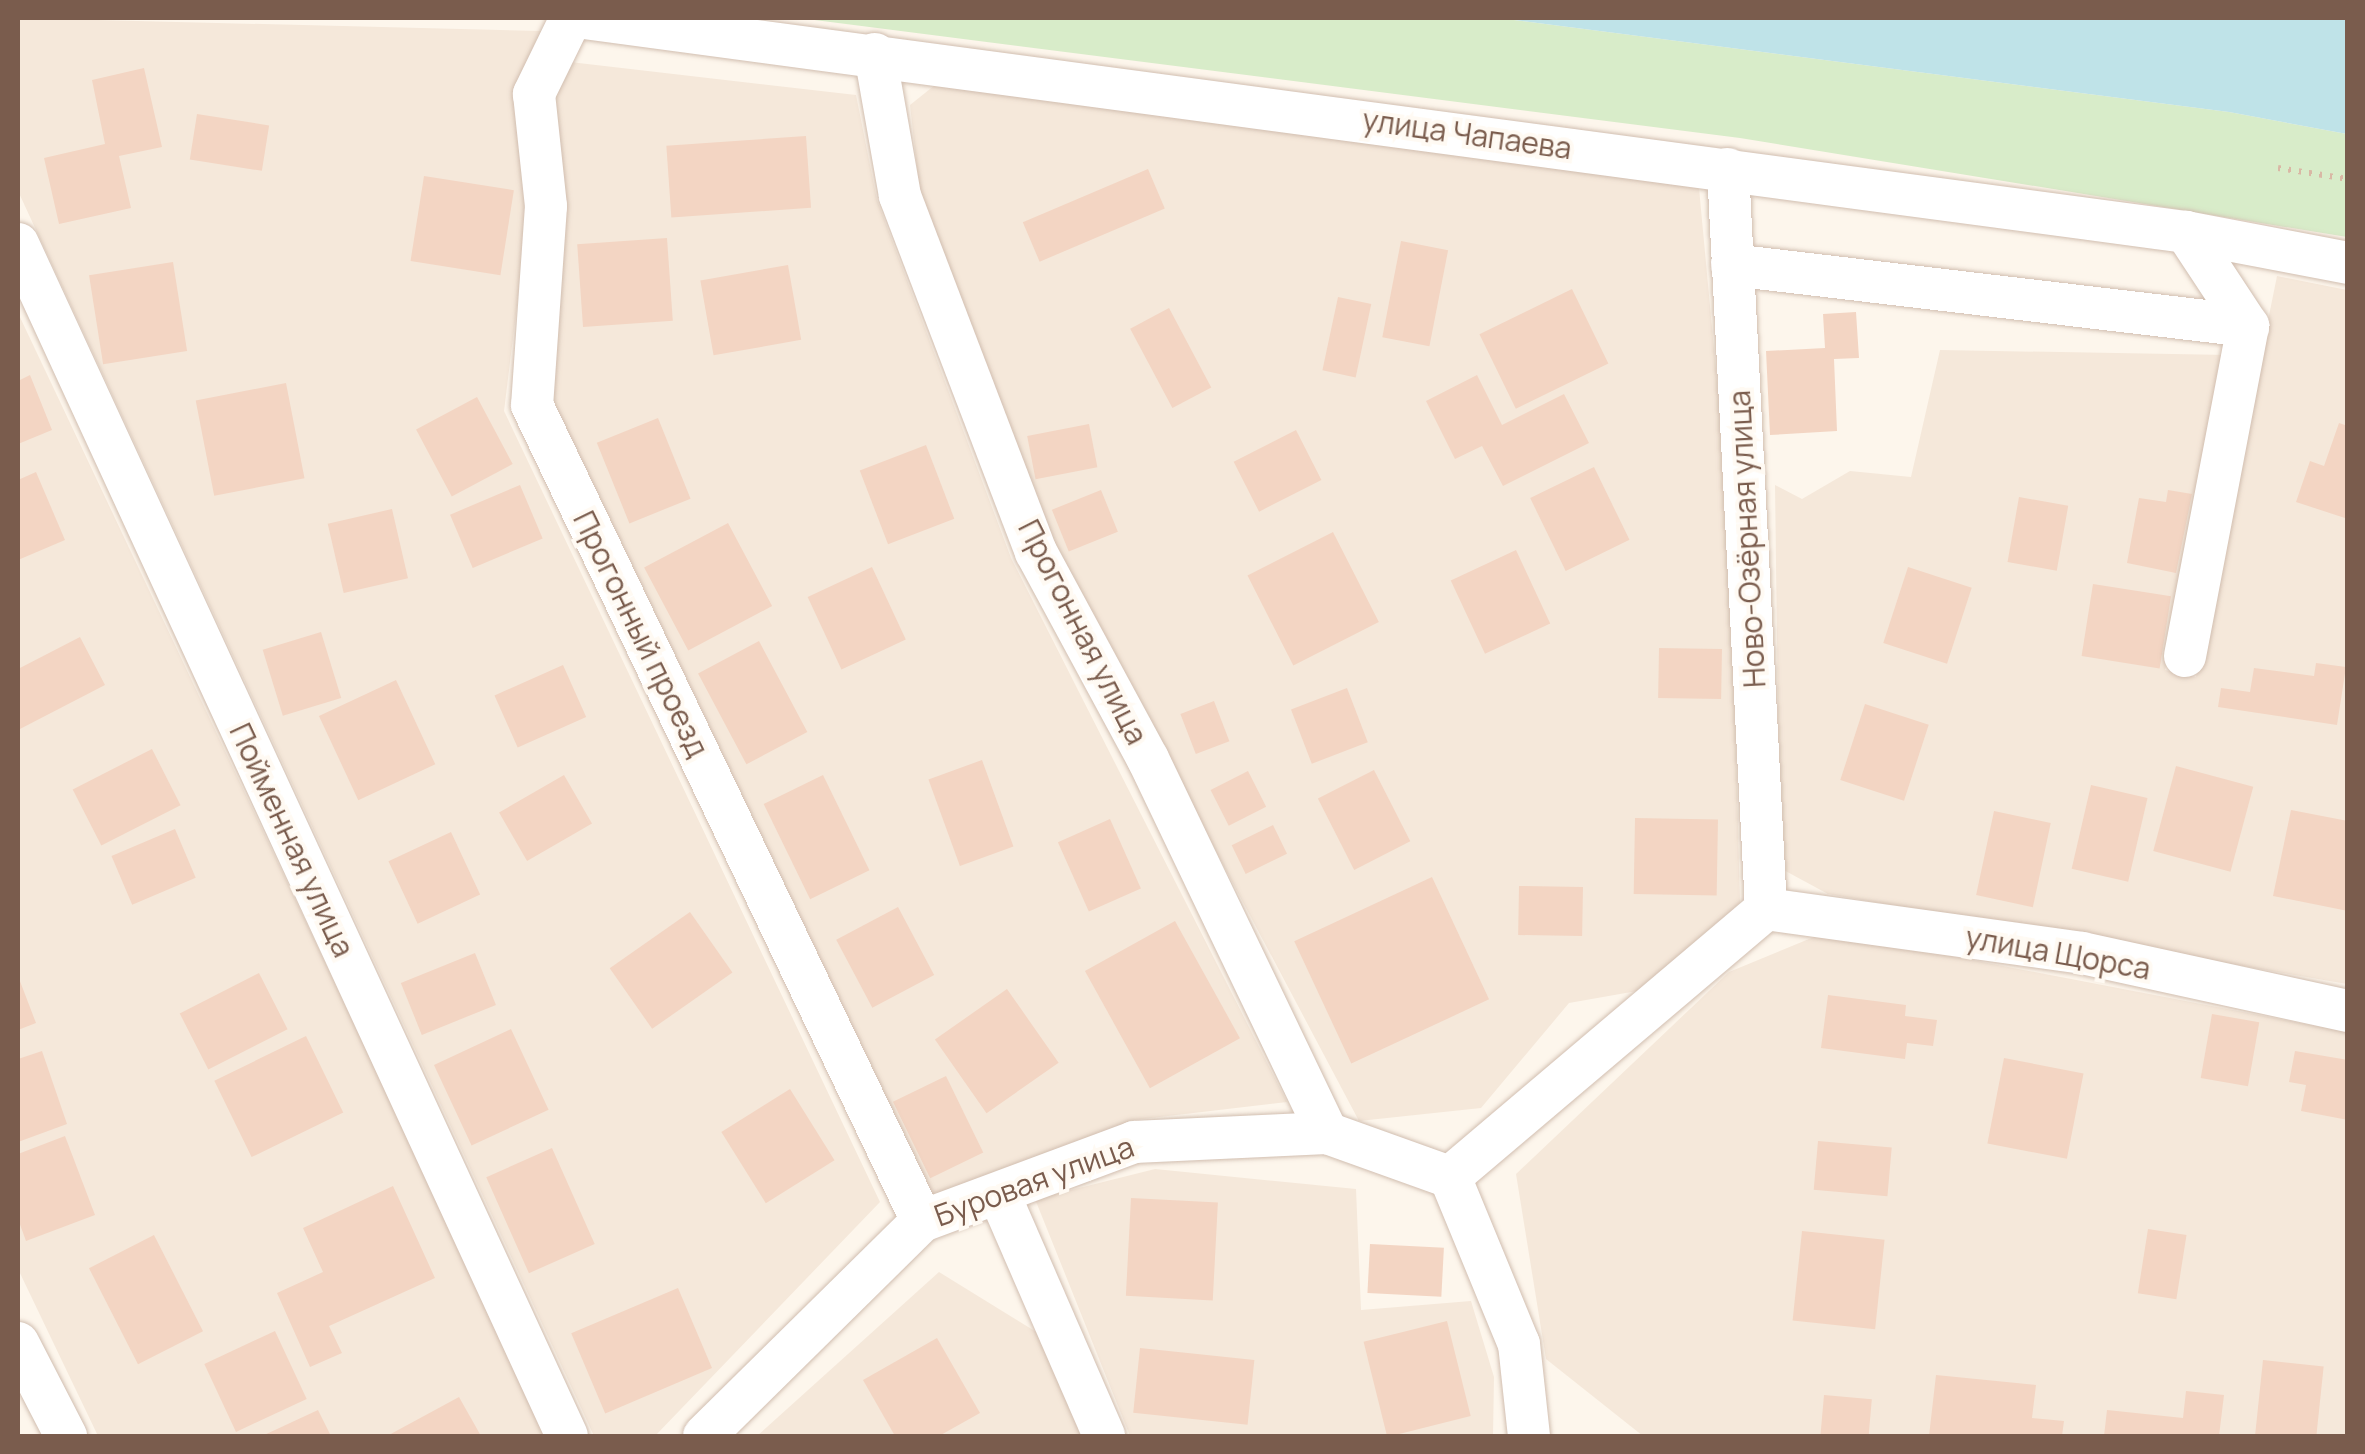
<!DOCTYPE html>
<meta charset="utf-8">
<style>
body{margin:0}
#map{position:relative;width:2365px;height:1454px;overflow:hidden;background:#fdf6ec;font-family:Manrope,sans-serif}
div>[style]{position:absolute}
.residential>*{inset:0;background:#f5e8da}
.green>*{inset:0;background:#d8ecc9}
.water>*{inset:0;background:#bfe3e8}
.building>*{inset:0;background:#f3d5c3;transform-origin:0 0}
.path>*{height:6px;margin-top:-3px;transform-origin:0;background:repeating-linear-gradient(90deg,#d9b8a5 0 2.5px,transparent 0 10.5px)}
.roads{filter:drop-shadow(0 0 2px #d1beb0) drop-shadow(0 0 2px #d1beb0)}
.minor>*{height:42px;margin:-21px;padding:0 21px;transform-origin:21px;border-radius:21px;background:#fff}
span{translate:-50% -50%;white-space:nowrap;text-align:center;line-height:1.15;-webkit-text-stroke:8px #fffaf3;paint-order:stroke}
.street-label{font-size:30px;color:#7a5c4d}
.frame{position:absolute;inset:0;border:20px solid #7a5c4d;pointer-events:none}
</style>
<div id="map">
<div class="residential">
<i style="clip-path:polygon(18px 18px,541px 31px,519px 101px,528px 216px,504px 411px,880px 1202px,655px 1436px,594px 1436px,18px 191px)"></i>
<i style="clip-path:polygon(570px 62px,856px 95px,877px 200px,1011px 558px,1287px 1102px,1134px 1120px,932px 1197px,554px 402px,555px 96px)"></i>
<i style="clip-path:polygon(940px 81px,1699px 188px,1730px 521px,1740px 903px,1654px 988px,1569px 1003px,1481px 1108px,1359px 1121px,1051px 540px,920px 195px,910px 105px)"></i>
<i style="clip-path:polygon(2277px 276px,2347px 290px,2347px 984px,1828px 894px,1780px 868px,1775px 485px,1802px 499px,1850px 471px,1911px 477px,1940px 350px,2229px 355px,2165px 670px,2196px 677px)"></i>
<i style="clip-path:polygon(18px 313px,549px 1436px,98px 1436px,18px 1269px)"></i>
<i style="clip-path:polygon(1826px 932px,2347px 1032px,2347px 1436px,1643px 1436px,1546px 1359px,1516px 1174px,1729px 972px)"></i>
<i style="clip-path:polygon(1155px 1169px,1356px 1189px,1361px 1310px,1471px 1301px,1494px 1377px,1493px 1436px,1130px 1436px,1035px 1199px)"></i>
<i style="clip-path:polygon(939px 1272px,1038px 1333px,1086px 1436px,757px 1436px)"></i>
</div>
<div class="green">
<i style="clip-path:polygon(799px 18px,1498px 18px,2229px 112px,2347px 134px,2347px 237px,1740px 138px)"></i>
</div>
<div class="water">
<i style="clip-path:polygon(1499px 18px,2347px 18px,2347px 134px,2229px 112px)"></i>
</div>
<div class="building">
<i style="clip-path:polygon(144px 68px,162px 147px,119px 156px,131px 208px,59px 224px,44px 158px,105px 144px,92px 80px)"></i>
<i style="left:197px;top:114px;width:73px;height:46px;rotate:9deg"></i>
<i style="left:806px;top:136px;width:72px;height:140px;rotate:86deg"></i>
<i style="left:1148px;top:169px;width:43px;height:136px;rotate:67deg"></i>
<i style="left:424px;top:176px;width:91px;height:86px;rotate:9deg"></i>
<i style="left:667px;top:238px;width:83px;height:90px;rotate:86deg"></i>
<i style="left:1401px;top:241px;width:48px;height:98px;rotate:11deg"></i>
<i style="left:173px;top:262px;width:90px;height:85px;rotate:81deg"></i>
<i style="left:788px;top:265px;width:76px;height:89px;rotate:80deg"></i>
<i style="left:1572px;top:289px;width:83px;height:103px;rotate:64deg"></i>
<i style="left:1338px;top:297px;width:34px;height:75px;rotate:12deg"></i>
<i style="left:1169px;top:308px;width:90px;height:44px;rotate:62deg"></i>
<i style="clip-path:polygon(1856px 312px,1859px 358px,1834px 359px,1837px 431px,1770px 435px,1766px 351px,1825px 348px,1823px 314px)"></i>
<i style="clip-path:polygon(30px 375px,52px 430px,18px 444px,18px 381px)"></i>
<i style="clip-path:polygon(1477px 375px,1502px 425px,1564px 394px,1589px 443px,1503px 486px,1482px 446px,1455px 459px,1426px 401px)"></i>
<i style="left:286px;top:383px;width:97px;height:92px;rotate:79deg"></i>
<i style="left:477px;top:397px;width:76px;height:69px;rotate:62deg"></i>
<i style="left:658px;top:418px;width:87px;height:66px;rotate:68deg"></i>
<i style="clip-path:polygon(2339px 423px,2348px 426px,2348px 519px,2296px 502px,2310px 461px,2324px 466px)"></i>
<i style="left:1089px;top:424px;width:44px;height:63px;rotate:79deg"></i>
<i style="left:1296px;top:430px;width:56px;height:70px;rotate:63deg"></i>
<i style="left:926px;top:445px;width:79px;height:71px;rotate:69deg"></i>
<i style="left:1594px;top:467px;width:81px;height:71px;rotate:64deg"></i>
<i style="clip-path:polygon(36px 472px,65px 540px,18px 560px,18px 480px)"></i>
<i style="left:520px;top:485px;width:58px;height:76px;rotate:67deg"></i>
<i style="left:1101px;top:490px;width:45px;height:53px;rotate:68deg"></i>
<i style="clip-path:polygon(2168px 490px,2192px 494px,2176px 573px,2127px 563px,2139px 498px,2166px 502px)"></i>
<i style="left:2019px;top:497px;width:50px;height:66px;rotate:10deg"></i>
<i style="left:392px;top:509px;width:71px;height:66px;rotate:77deg"></i>
<i style="left:728px;top:523px;width:94px;height:95px;rotate:62deg"></i>
<i style="left:1333px;top:532px;width:101px;height:96px;rotate:63deg"></i>
<i style="left:1516px;top:550px;width:81px;height:72px;rotate:65deg"></i>
<i style="left:872px;top:567px;width:80px;height:71px;rotate:65deg"></i>
<i style="left:1908px;top:567px;width:67px;height:80px;rotate:18deg"></i>
<i style="left:2093px;top:584px;width:79px;height:73px;rotate:9deg"></i>
<i style="left:321px;top:632px;width:69px;height:61px;rotate:73deg"></i>
<i style="clip-path:polygon(80px 637px,105px 685px,18px 730px,18px 669px)"></i>
<i style="left:759px;top:641px;width:103px;height:69px;rotate:62deg"></i>
<i style="left:1659px;top:648px;width:63px;height:50px;rotate:1deg"></i>
<i style="clip-path:polygon(2316px 663px,2346px 667px,2337px 725px,2218px 707px,2221px 688px,2250px 692px,2254px 668px,2314px 676px)"></i>
<i style="left:563px;top:665px;width:57px;height:75px;rotate:66deg"></i>
<i style="left:396px;top:680px;width:93px;height:85px;rotate:65deg"></i>
<i style="left:1347px;top:688px;width:58px;height:60px;rotate:69deg"></i>
<i style="left:1214px;top:701px;width:43px;height:36px;rotate:69deg"></i>
<i style="left:1865px;top:704px;width:67px;height:80px;rotate:18deg"></i>
<i style="left:152px;top:749px;width:63px;height:89px;rotate:63deg"></i>
<i style="left:982px;top:760px;width:92px;height:57px;rotate:70deg"></i>
<i style="left:2176px;top:766px;width:80px;height:88px;rotate:15deg"></i>
<i style="left:1374px;top:770px;width:80px;height:63px;rotate:63deg"></i>
<i style="left:1248px;top:771px;width:40px;height:42px;rotate:63deg"></i>
<i style="left:564px;top:775px;width:56px;height:75px;rotate:60deg"></i>
<i style="left:823px;top:775px;width:106px;height:66px;rotate:64deg"></i>
<i style="left:2091px;top:785px;width:58px;height:86px;rotate:13deg"></i>
<i style="clip-path:polygon(2291px 810px,2348px 821px,2348px 911px,2273px 896px)"></i>
<i style="left:1994px;top:811px;width:58px;height:86px;rotate:12deg"></i>
<i style="left:1635px;top:818px;width:83px;height:76px;rotate:1deg"></i>
<i style="left:1110px;top:819px;width:76px;height:57px;rotate:66deg"></i>
<i style="left:1273px;top:825px;width:32px;height:46px;rotate:64deg"></i>
<i style="left:175px;top:829px;width:53px;height:69px;rotate:67deg"></i>
<i style="left:451px;top:832px;width:69px;height:69px;rotate:65deg"></i>
<i style="left:1432px;top:877px;width:135px;height:152px;rotate:65deg"></i>
<i style="left:1519px;top:886px;width:64px;height:49px;rotate:1deg"></i>
<i style="left:898px;top:907px;width:77px;height:70px;rotate:62deg"></i>
<i style="left:690px;top:912px;width:74px;height:98px;rotate:55deg"></i>
<i style="left:1175px;top:921px;width:134px;height:103px;rotate:61deg"></i>
<i style="left:475px;top:953px;width:56px;height:80px;rotate:68deg"></i>
<i style="left:259px;top:973px;width:63px;height:89px;rotate:63deg"></i>
<i style="clip-path:polygon(18px 976px,36px 1023px,18px 1030px)"></i>
<i style="left:1007px;top:989px;width:90px;height:88px;rotate:55deg"></i>
<i style="clip-path:polygon(1828px 995px,1906px 1005px,1905px 1016px,1937px 1020px,1933px 1046px,1907px 1043px,1905px 1059px,1821px 1048px)"></i>
<i style="left:2212px;top:1014px;width:48px;height:65px;rotate:10deg"></i>
<i style="left:511px;top:1029px;width:89px;height:85px;rotate:65deg"></i>
<i style="left:306px;top:1036px;width:85px;height:102px;rotate:64deg"></i>
<i style="clip-path:polygon(42px 1051px,67px 1124px,18px 1142px,18px 1059px)"></i>
<i style="clip-path:polygon(2295px 1051px,2348px 1060px,2348px 1120px,2301px 1111px,2306px 1085px,2289px 1082px)"></i>
<i style="left:2004px;top:1058px;width:81px;height:87px;rotate:11deg"></i>
<i style="left:946px;top:1076px;width:85px;height:59px;rotate:64deg"></i>
<i style="left:790px;top:1089px;width:84px;height:81px;rotate:58deg"></i>
<i style="clip-path:polygon(65px 1136px,95px 1215px,26px 1241px,18px 1219px,18px 1154px)"></i>
<i style="left:1818px;top:1141px;width:74px;height:49px;rotate:5deg"></i>
<i style="left:552px;top:1148px;width:105px;height:72px;rotate:66deg"></i>
<i style="clip-path:polygon(393px 1186px,435px 1278px,329px 1326px,342px 1353px,310px 1367px,277px 1293px,323px 1272px,303px 1228px)"></i>
<i style="left:1131px;top:1198px;width:87px;height:98px;rotate:3deg"></i>
<i style="left:2148px;top:1229px;width:39px;height:65px;rotate:9deg"></i>
<i style="left:1802px;top:1231px;width:83px;height:90px;rotate:6deg"></i>
<i style="left:154px;top:1235px;width:108px;height:73px;rotate:63deg"></i>
<i style="left:1370px;top:1244px;width:74px;height:49px;rotate:3deg"></i>
<i style="left:678px;top:1288px;width:87px;height:116px;rotate:67deg"></i>
<i style="left:1447px;top:1321px;width:98px;height:86px;rotate:76deg"></i>
<i style="left:275px;top:1331px;width:75px;height:78px;rotate:65deg"></i>
<i style="clip-path:polygon(937px 1338px,980px 1413px,939px 1436px,895px 1436px,863px 1380px)"></i>
<i style="left:1140px;top:1348px;width:115px;height:65px;rotate:6deg"></i>
<i style="left:2263px;top:1360px;width:61px;height:76px;rotate:6deg"></i>
<i style="clip-path:polygon(1936px 1375px,2036px 1385px,2032px 1418px,2064px 1421px,2062px 1436px,1929px 1436px)"></i>
<i style="clip-path:polygon(2186px 1391px,2224px 1395px,2219px 1436px,2104px 1436px,2107px 1410px,2183px 1418px)"></i>
<i style="left:1824px;top:1395px;width:48px;height:41px;rotate:5deg"></i>
<i style="clip-path:polygon(459px 1397px,481px 1436px,387px 1436px)"></i>
<i style="clip-path:polygon(318px 1410px,331px 1436px,262px 1436px)"></i>
</div>
<div class="path">
<i style="left:2278px;top:168px;width:71px;rotate:8.9deg"></i>
</div>
<div class="roads">
<div class="minor">
<i style="left:571px;top:18px;width:85px;rotate:116deg"></i>
<i style="left:534px;top:94px;width:113px;rotate:83.9deg"></i>
<i style="left:546px;top:206px;width:199px;rotate:94deg"></i>
<i style="left:532px;top:405px;width:904px;rotate:64.45deg"></i>
<i style="left:584px;top:18px;width:1616px;rotate:7.61deg"></i>
<i style="left:2186px;top:232px;width:165px;rotate:10.8deg"></i>
<i style="left:875px;top:54px;width:144px;rotate:80deg"></i>
<i style="left:900px;top:196px;width:381px;rotate:69.1deg"></i>
<i style="left:1036px;top:552px;width:235px;rotate:61.6deg"></i>
<i style="left:1148px;top:759px;width:415px;rotate:64.4deg"></i>
<i style="left:1728px;top:169px;width:741px;rotate:87.06deg"></i>
<i style="left:18px;top:244px;width:1312px;rotate:65.27deg"></i>
<i style="left:1732px;top:265px;width:520px;rotate:6.74deg"></i>
<i style="left:2185px;top:656px;width:336px;rotate:-79.2deg"></i>
<i style="left:2248px;top:326px;width:113px;rotate:-123.4deg"></i>
<i style="left:1766px;top:909px;width:319px;rotate:7.9deg"></i>
<i style="left:2082px;top:953px;width:272px;rotate:12.3deg"></i>
<i style="left:1450px;top:1177px;width:181px;rotate:67.6deg"></i>
<i style="left:1519px;top:1344px;width:93px;rotate:83.8deg"></i>
<i style="left:999px;top:1194px;width:264px;rotate:66.5deg"></i>
<i style="left:18px;top:1343px;width:105px;rotate:62.7deg"></i>
<i style="left:704px;top:1436px;width:306px;rotate:-44.6deg"></i>
<i style="left:922px;top:1221px;width:226px;rotate:-20.4deg"></i>
<i style="left:1134px;top:1142px;width:193px;rotate:-2.7deg"></i>
<i style="left:1327px;top:1133px;width:131px;rotate:19.7deg"></i>
<i style="left:1450px;top:1177px;width:414px;rotate:-40.3deg"></i>
</div>
</div>
<div class="street-label">
<span style="left:1467px;top:134px;rotate:8deg">улица Чапаева</span>
<span style="left:1747px;top:539px;rotate:-93deg">Ново-Озёрная улица</span>
<span style="left:1083px;top:632px;rotate:63deg">Прогонная улица</span>
<span style="left:641px;top:634px;rotate:64deg">Прогонный проезд</span>
<span style="left:292px;top:840px;rotate:65deg">Пойменная улица</span>
<span style="left:2058px;top:953px;rotate:10deg">улица Щорса</span>
<span style="left:1034px;top:1181px;rotate:-20deg">Буровая улица</span>
</div>
<div class="frame"></div>
</div>
